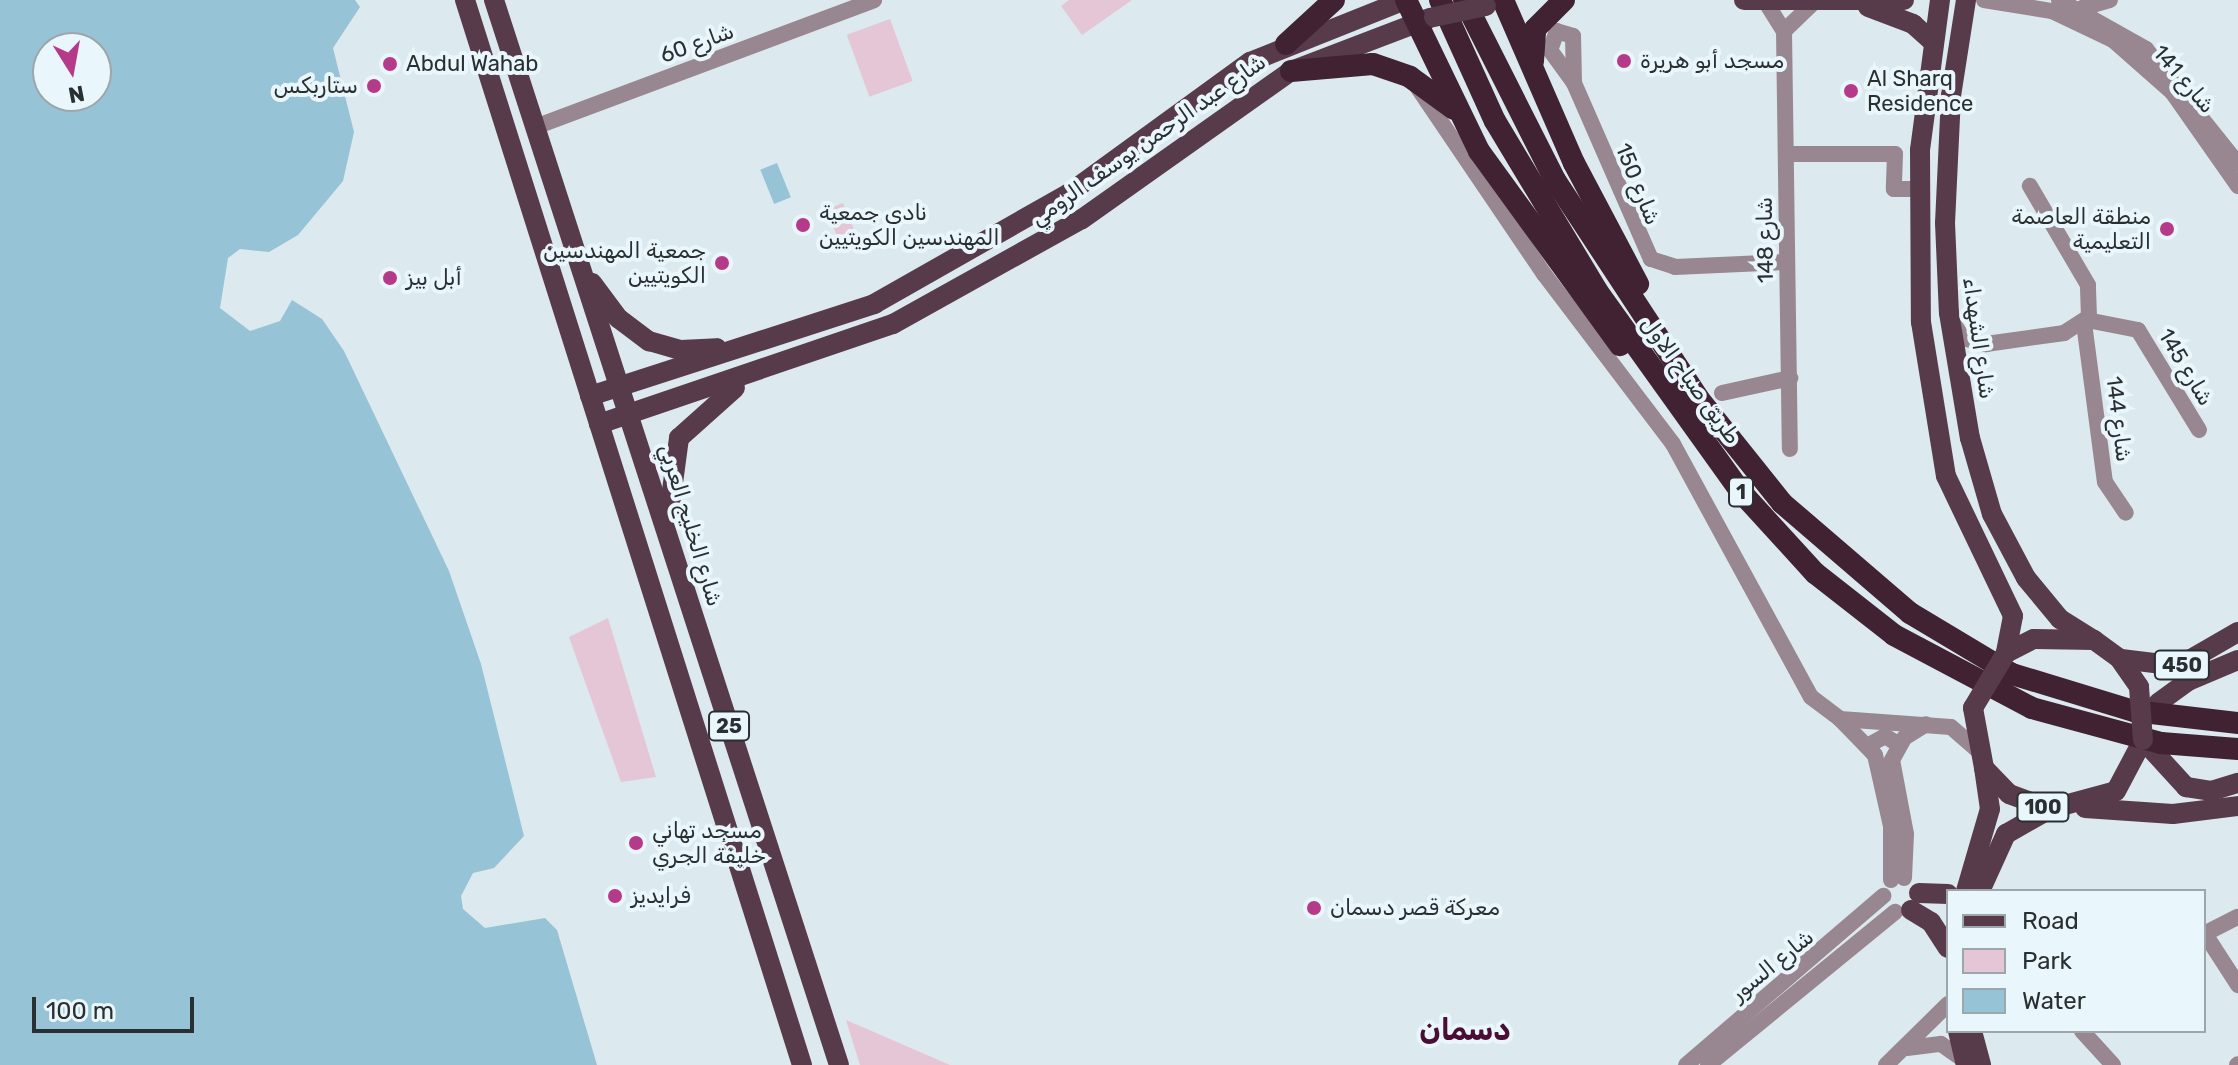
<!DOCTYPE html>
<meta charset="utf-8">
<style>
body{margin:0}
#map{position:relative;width:2238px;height:1065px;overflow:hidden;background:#dce9ee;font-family:Rubik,Cairo,sans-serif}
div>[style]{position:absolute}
.green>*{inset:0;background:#e4c6d6;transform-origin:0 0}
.water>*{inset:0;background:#96c3d5;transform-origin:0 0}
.minor>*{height:16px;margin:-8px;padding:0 8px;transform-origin:8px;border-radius:8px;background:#988790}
.major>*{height:20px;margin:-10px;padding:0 10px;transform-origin:10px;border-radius:10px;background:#573b4b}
.highway>*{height:22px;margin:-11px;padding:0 11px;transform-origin:11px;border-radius:11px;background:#402233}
.major-bridge>*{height:20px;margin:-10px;padding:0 10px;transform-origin:10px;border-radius:10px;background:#573b4b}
.dots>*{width:22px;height:22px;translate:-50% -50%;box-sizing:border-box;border:4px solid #e9f6fb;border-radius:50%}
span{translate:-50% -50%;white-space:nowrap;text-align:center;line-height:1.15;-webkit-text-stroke:8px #e9f6fb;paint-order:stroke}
.shield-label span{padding:2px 6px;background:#e9f6fb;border:2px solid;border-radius:6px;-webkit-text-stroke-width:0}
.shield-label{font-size:20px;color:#2a2f31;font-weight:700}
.street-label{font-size:22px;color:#2a2f31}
.poi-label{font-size:22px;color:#2a2f31}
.left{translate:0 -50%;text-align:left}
.right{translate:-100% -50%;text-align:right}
.district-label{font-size:30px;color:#4a0e35;font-weight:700}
.legend{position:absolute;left:1946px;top:889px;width:260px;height:144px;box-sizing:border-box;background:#e9f6fb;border:2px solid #9da6aa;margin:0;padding:10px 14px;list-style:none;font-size:24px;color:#2a2f31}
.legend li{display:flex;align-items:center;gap:16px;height:40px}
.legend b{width:40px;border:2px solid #9da6aa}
.north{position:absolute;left:32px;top:32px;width:80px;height:80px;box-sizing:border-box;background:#e9f6fb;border:2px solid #9da6aa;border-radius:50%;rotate:169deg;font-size:22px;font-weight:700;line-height:32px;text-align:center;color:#2a2f31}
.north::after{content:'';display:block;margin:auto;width:28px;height:36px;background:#b63a8a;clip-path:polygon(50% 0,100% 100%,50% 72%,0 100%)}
.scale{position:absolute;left:32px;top:997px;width:162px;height:36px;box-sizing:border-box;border:4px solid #2a2f31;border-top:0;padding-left:10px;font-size:24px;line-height:28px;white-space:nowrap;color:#2a2f31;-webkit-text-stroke:6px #e9f6fb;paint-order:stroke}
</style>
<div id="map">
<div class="green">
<i style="clip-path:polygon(1069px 0,1132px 0,1082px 35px,1061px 6px)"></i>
<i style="left:890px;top:19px;width:66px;height:46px;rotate:70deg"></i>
<i style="left:843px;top:203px;width:40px;height:18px;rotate:68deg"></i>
<i style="clip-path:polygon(608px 618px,656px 777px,621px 782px,569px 637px)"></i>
<i style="clip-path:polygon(846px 1020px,950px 1065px,860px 1065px)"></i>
</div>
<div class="water">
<i style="clip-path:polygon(evenodd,0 0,355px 0,360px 7px,333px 48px,354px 132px,343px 181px,298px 235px,269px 252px,240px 249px,228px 258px,220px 308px,250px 331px,280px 321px,292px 300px,322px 319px,344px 351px,449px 571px,481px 664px,524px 836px,494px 868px,473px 873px,461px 896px,463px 909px,485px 928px,545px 918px,557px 930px,597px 1065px,0 1065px,0 0,48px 48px,96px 48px,96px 96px,48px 96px,48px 48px)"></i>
<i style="left:777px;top:163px;width:37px;height:18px;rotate:68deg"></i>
</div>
<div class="minor">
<i style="left:1984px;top:0;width:69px;rotate:9.2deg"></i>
<i style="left:2052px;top:11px;width:68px;rotate:25.4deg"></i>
<i style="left:2113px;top:40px;width:79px;rotate:41.4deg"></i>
<i style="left:2172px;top:92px;width:115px;rotate:54.9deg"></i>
<i style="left:2059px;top:0;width:100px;rotate:29.4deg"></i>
<i style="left:2146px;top:49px;width:147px;rotate:51.3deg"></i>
<i style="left:1765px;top:1px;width:36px;rotate:58deg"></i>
<i style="left:1784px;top:31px;width:418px;rotate:89.2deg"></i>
<i style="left:2082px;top:8px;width:29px;rotate:-16deg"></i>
<i style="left:1784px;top:31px;width:40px;rotate:-44deg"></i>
<i style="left:1574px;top:83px;width:47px;rotate:-91.2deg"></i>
<i style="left:1573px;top:36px;width:17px;rotate:-163deg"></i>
<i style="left:1557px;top:31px;width:20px;rotate:110deg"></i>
<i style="left:1550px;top:50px;width:41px;rotate:54deg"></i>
<i style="left:1574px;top:83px;width:192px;rotate:66.4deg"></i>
<i style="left:1651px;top:259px;width:25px;rotate:18deg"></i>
<i style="left:1675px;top:267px;width:112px;rotate:-2.6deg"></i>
<i style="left:1418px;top:88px;width:225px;rotate:55.9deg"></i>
<i style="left:1544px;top:274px;width:213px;rotate:52.8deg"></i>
<i style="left:1673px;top:444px;width:288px;rotate:61.4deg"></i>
<i style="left:1811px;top:697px;width:36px;rotate:37deg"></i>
<i style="left:1840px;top:719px;width:111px;rotate:4.1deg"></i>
<i style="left:1951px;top:727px;width:33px;rotate:41deg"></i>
<i style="left:535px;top:127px;width:362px;rotate:-20.5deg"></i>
<i style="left:1786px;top:154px;width:109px"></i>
<i style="left:1895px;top:154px;width:35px;rotate:92deg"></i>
<i style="left:1894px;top:189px;width:25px"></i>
<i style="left:2087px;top:320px;width:52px;rotate:11.1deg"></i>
<i style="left:2138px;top:330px;width:117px;rotate:58.6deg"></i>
<i style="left:1952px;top:321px;width:20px;rotate:57deg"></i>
<i style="left:1963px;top:338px;width:24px;rotate:15deg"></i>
<i style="left:1986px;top:344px;width:79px;rotate:-8deg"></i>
<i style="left:2064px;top:333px;width:30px;rotate:-33deg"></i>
<i style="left:2089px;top:317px;width:32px;rotate:-92deg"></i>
<i style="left:2088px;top:285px;width:115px;rotate:-120.4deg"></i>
<i style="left:2084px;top:323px;width:160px;rotate:82.5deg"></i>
<i style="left:2105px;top:482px;width:37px;rotate:56deg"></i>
<i style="left:1722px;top:393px;width:70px;rotate:-12.4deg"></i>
<i style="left:1840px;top:719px;width:50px;rotate:45.8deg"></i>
<i style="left:1875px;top:755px;width:73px;rotate:77.3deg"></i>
<i style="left:1891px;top:826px;width:54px;rotate:90deg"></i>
<i style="left:1869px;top:745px;width:18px;rotate:-29deg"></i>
<i style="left:1885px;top:736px;width:15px;rotate:32deg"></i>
<i style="left:1904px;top:878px;width:44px;rotate:-87.4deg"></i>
<i style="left:1906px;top:834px;width:75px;rotate:-100.7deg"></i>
<i style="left:1892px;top:760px;width:25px;rotate:-61deg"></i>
<i style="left:1904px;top:738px;width:26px;rotate:-32deg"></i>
<i style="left:2204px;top:934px;width:38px;rotate:-27deg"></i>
<i style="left:2205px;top:934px;width:61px;rotate:57.1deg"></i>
<i style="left:2082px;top:1031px;width:46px;rotate:47.6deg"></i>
<i style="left:1907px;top:1048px;width:34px;rotate:-7deg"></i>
<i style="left:1941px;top:1044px;width:29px;rotate:35deg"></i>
<i style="left:1686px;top:1065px;width:260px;rotate:-40.6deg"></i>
<i style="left:1708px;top:1065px;width:242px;rotate:-39.3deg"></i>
<i style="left:1886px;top:1065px;width:87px;rotate:-44.5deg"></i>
<i style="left:2237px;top:1065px;width:1px;rotate:-45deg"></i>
</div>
<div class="major">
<i style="left:465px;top:0;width:1117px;rotate:72.44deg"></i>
<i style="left:494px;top:0;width:1119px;rotate:72.05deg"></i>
<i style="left:1744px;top:0;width:160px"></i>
<i style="left:1940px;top:0;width:151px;rotate:97.6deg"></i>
<i style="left:1920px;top:150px;width:172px;rotate:89.7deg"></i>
<i style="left:1921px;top:322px;width:156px;rotate:80.8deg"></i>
<i style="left:1946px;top:476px;width:155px;rotate:64.4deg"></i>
<i style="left:2013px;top:616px;width:38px;rotate:101deg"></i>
<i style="left:1966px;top:0;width:97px;rotate:98.9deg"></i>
<i style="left:1951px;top:96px;width:127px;rotate:92.7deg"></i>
<i style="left:1945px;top:223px;width:90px;rotate:87.5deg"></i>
<i style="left:1949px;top:313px;width:127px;rotate:80.5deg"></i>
<i style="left:1970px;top:438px;width:79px;rotate:73.9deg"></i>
<i style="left:1992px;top:514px;width:72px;rotate:62deg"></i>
<i style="left:2026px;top:578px;width:53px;rotate:50.3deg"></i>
<i style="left:2060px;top:619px;width:40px;rotate:32deg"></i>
<i style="left:1868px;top:7px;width:48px;rotate:20.7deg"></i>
<i style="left:1913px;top:24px;width:27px;rotate:42deg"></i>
<i style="left:592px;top:283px;width:44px;rotate:53.4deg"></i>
<i style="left:618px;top:318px;width:39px;rotate:37deg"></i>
<i style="left:649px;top:341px;width:33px;rotate:16deg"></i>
<i style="left:681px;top:350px;width:36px;rotate:-3deg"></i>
<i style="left:590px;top:396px;width:299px;rotate:-17.9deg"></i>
<i style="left:874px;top:304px;width:223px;rotate:-29.6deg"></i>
<i style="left:1068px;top:194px;width:225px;rotate:-36deg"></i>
<i style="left:1250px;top:62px;width:167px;rotate:-21.8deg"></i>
<i style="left:599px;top:424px;width:311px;rotate:-18.8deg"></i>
<i style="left:893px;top:324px;width:216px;rotate:-29.1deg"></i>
<i style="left:1082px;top:219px;width:256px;rotate:-35.3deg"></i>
<i style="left:1291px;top:71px;width:149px;rotate:-20.9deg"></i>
<i style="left:669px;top:513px;width:76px;rotate:-82.4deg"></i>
<i style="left:679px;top:438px;width:75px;rotate:-41.8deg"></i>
<i style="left:2006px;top:653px;width:31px;rotate:-27deg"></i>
<i style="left:2034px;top:639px;width:60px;rotate:1deg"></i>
<i style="left:2094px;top:640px;width:31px;rotate:36deg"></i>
<i style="left:2119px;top:658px;width:35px;rotate:55deg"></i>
<i style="left:2121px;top:659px;width:58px;rotate:6.9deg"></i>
<i style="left:2179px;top:666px;width:68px;rotate:-30deg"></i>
<i style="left:2158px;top:703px;width:37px;rotate:-36deg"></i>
<i style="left:2188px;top:681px;width:54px;rotate:-22.8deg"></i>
<i style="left:1973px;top:708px;width:61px;rotate:79.6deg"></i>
<i style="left:1984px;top:768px;width:36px;rotate:46deg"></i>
<i style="left:2009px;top:794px;width:44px;rotate:20.1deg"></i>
<i style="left:2050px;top:809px;width:68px;rotate:-15.3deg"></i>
<i style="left:2116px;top:791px;width:58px;rotate:-62.1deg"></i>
<i style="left:2143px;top:740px;width:64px;rotate:47.5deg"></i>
<i style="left:2186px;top:787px;width:25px;rotate:9deg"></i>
<i style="left:2211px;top:791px;width:28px;rotate:-17deg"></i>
<i style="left:2085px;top:808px;width:88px;rotate:3.9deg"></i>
<i style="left:2173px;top:814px;width:65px;rotate:-7deg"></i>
<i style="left:1966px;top:891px;width:85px;rotate:-73.7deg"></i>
<i style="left:1990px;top:809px;width:41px;rotate:-98.3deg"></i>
<i style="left:1980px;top:891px;width:63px;rotate:-65.5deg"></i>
<i style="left:2006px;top:834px;width:51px;rotate:-29.6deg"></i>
<i style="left:1919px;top:893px;width:29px;rotate:2deg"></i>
<i style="left:1911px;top:910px;width:23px;rotate:31deg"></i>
<i style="left:1931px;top:922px;width:31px;rotate:57deg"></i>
<i style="left:1958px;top:1031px;width:35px;rotate:77deg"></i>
<i style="left:1972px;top:1031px;width:35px;rotate:75deg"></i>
</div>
<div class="highway">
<i style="left:1406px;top:0;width:168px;rotate:64.2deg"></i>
<i style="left:1479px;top:151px;width:240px;rotate:54deg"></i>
<i style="left:1440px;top:0;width:133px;rotate:65.6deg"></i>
<i style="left:1495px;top:121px;width:198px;rotate:59deg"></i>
<i style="left:1597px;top:291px;width:247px;rotate:54.4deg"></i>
<i style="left:1741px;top:492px;width:110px;rotate:47.6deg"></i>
<i style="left:1815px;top:573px;width:100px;rotate:38.1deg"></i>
<i style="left:1894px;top:635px;width:156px;rotate:27.9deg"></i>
<i style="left:2032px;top:708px;width:134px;rotate:15.2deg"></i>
<i style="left:2161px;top:743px;width:77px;rotate:4.5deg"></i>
<i style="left:1464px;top:0;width:202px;rotate:63.2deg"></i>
<i style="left:1555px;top:180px;width:261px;rotate:56.7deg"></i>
<i style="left:1698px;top:398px;width:134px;rotate:51.3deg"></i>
<i style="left:1782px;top:503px;width:169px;rotate:40.7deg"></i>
<i style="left:1910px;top:613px;width:119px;rotate:30.9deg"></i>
<i style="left:2012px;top:674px;width:127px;rotate:16.9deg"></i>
<i style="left:2134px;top:711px;width:105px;rotate:6.6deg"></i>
<i style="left:1503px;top:0;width:178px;rotate:66.5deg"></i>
<i style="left:1574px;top:163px;width:137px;rotate:62.1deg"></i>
<i style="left:1286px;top:44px;width:65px;rotate:-42.5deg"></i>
<i style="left:1533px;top:61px;width:32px;rotate:-86deg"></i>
<i style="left:1535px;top:29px;width:41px;rotate:-45deg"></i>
<i style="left:1291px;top:71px;width:82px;rotate:-4.9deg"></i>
<i style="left:1373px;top:64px;width:39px;rotate:19deg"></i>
<i style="left:1410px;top:77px;width:54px;rotate:36deg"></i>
</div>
<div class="major-bridge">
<i style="left:1434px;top:17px;width:53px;rotate:-11.9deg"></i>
<i style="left:2139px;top:687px;width:53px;rotate:85.7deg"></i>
<i style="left:1973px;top:708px;width:64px;rotate:-59deg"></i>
</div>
<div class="dots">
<i style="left:1624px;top:61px;background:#b63a8a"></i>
<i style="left:390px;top:64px;background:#b63a8a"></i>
<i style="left:374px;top:86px;background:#b63a8a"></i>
<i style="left:1851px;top:91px;background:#b63a8a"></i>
<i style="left:803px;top:225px;background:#b63a8a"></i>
<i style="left:2167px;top:229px;background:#b63a8a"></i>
<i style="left:722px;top:263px;background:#b63a8a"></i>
<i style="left:390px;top:278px;background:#b63a8a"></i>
<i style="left:636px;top:843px;background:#b63a8a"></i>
<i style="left:615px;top:896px;background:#b63a8a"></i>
<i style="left:1314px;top:908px;background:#b63a8a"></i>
</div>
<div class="shield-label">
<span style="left:1741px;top:492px">1</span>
<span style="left:2182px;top:665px">450</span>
<span style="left:729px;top:726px">25</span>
<span style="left:2043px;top:807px">100</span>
</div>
<div class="street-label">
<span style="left:697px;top:43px;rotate:-20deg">شارع 60</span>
<span style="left:2184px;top:79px;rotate:49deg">شارع 141</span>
<span style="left:1148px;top:140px;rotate:-35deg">شارع عبد الرحمن يوسف الرومي</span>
<span style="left:1638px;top:184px;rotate:68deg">شارع 150</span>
<span style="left:1765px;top:240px;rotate:-91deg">شارع 148</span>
<span style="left:1979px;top:338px;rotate:82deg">شارع الشهداء</span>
<span style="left:2186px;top:367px;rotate:59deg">شارع 145</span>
<span style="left:1691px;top:380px;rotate:54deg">طريق صباح الاول</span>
<span style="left:2119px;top:419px;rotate:83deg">شارع 144</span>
<span style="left:691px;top:525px;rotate:73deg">شارع الخليج العربي</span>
<span style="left:1772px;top:965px;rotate:-39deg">شارع السور</span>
</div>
<div class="poi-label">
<span class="left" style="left:1640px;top:61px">مسجد أبو هريرة</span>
<span class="left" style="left:406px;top:64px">Abdul Wahab</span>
<span class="left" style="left:1867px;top:91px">Al Sharq<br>Residence</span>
<span class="right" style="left:358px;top:86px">ستاربكس</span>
<span class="left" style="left:819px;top:225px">نادي جمعية<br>المهندسين الكويتيين</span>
<span class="right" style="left:2151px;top:229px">منطقة العاصمة<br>التعليمية</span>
<span class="right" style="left:706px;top:263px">جمعية المهندسين<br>الكويتيين</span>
<span class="left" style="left:406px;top:278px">أبل بيز</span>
<span class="left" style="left:652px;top:843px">مسجد تهاني<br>خليفة الجري</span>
<span class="left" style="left:631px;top:896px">فرايديز</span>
<span class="left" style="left:1330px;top:908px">معركة قصر دسمان</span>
</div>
<div class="district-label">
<span style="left:1465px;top:1030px">دسمان</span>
</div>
<ul class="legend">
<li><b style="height:10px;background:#573b4b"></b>Road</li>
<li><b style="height:22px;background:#e4c6d6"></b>Park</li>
<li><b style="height:22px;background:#96c3d5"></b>Water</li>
</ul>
<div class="north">N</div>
<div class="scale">100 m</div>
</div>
